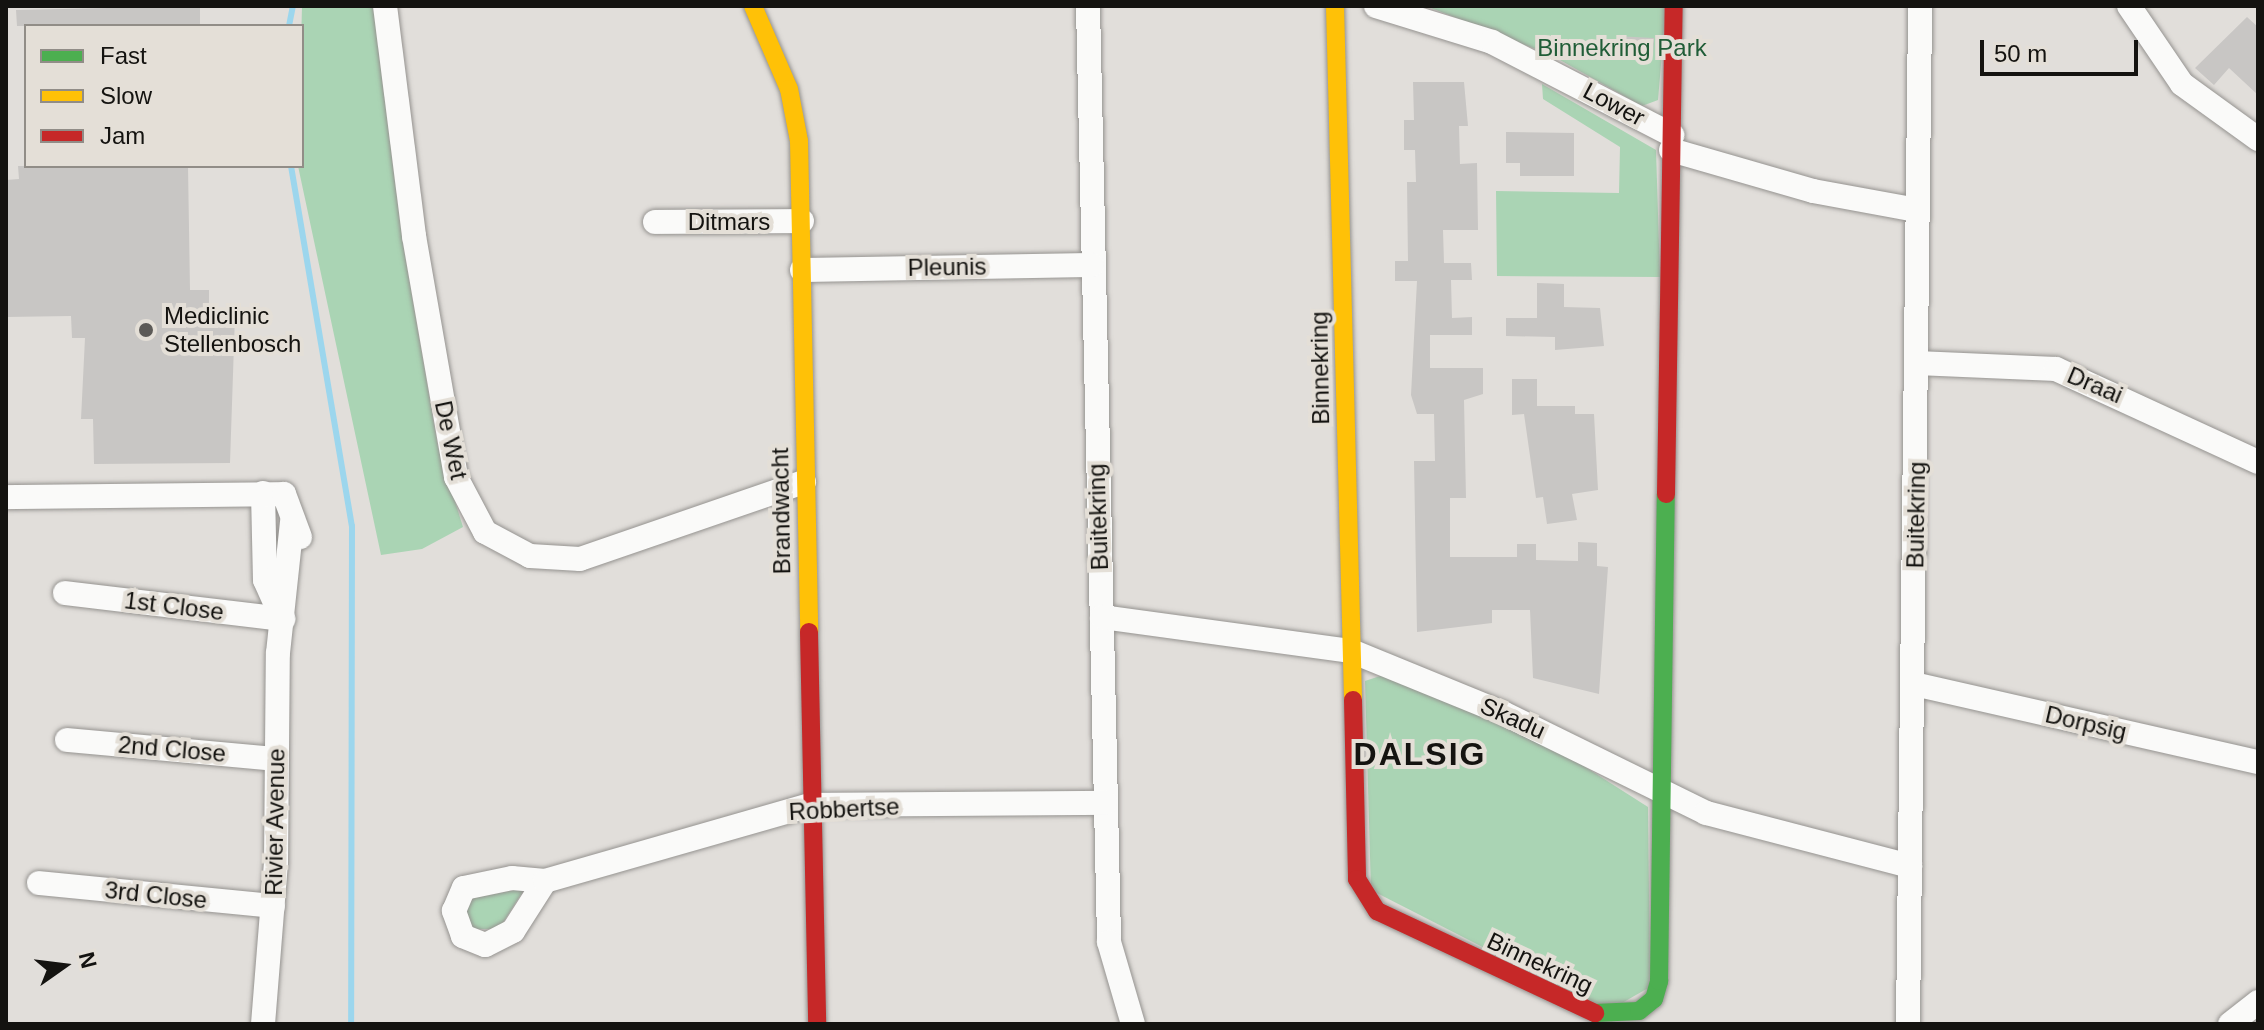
<!DOCTYPE html>
<style>
body{margin:0}
#map{position:relative;width:2264px;height:1030px;overflow:hidden;background:#e1deda;font-family:Arial,sans-serif}
div>[style]{position:absolute}
.green>*{inset:0;background:#aad4b4}
.stream>*{height:6px;margin:-3px;padding:0 3px;transform-origin:3px;border-radius:3px;background:#9cd6ed}
.building>*{inset:0;background:#c8c6c4;transform-origin:0 0}
.roads{filter:drop-shadow(0 0 2px #959390) drop-shadow(0 0 2px #959390)}
.street>*{height:24px;margin:-12px;padding:0 12px;transform-origin:12px;border-radius:12px;background:#fafaf9}
.fast>*{height:18px;margin:-9px;padding:0 9px;transform-origin:9px;border-radius:9px;background:#4caf50}
.slow>*{height:18px;margin:-9px;padding:0 9px;transform-origin:9px;border-radius:9px;background:#ffc107}
.jam>*{height:18px;margin:-9px;padding:0 9px;transform-origin:9px;border-radius:9px;background:#c62828}
.dots>*{width:22px;height:22px;translate:-50% -50%;box-sizing:border-box;border:4px solid #e4dfd7;border-radius:50%}
span{translate:-50% -50%;white-space:nowrap;text-align:center;line-height:1.15;-webkit-text-stroke:8px #e4dfd7;paint-order:stroke}
.park-label{font-size:24px;color:#205d37}
.street-label{font-size:24px;color:#141310}
.poi-label{font-size:24px;color:#141310}
.left{translate:0 -50%;text-align:left}
.district-label{font-size:32px;color:#141310;font-weight:700;letter-spacing:2px}
.frame{position:absolute;inset:0;border:8px solid #141310;pointer-events:none}
.legend{position:absolute;left:24px;top:24px;width:280px;height:144px;box-sizing:border-box;background:#e4dfd7;border:2px solid #918d87;margin:0;padding:10px 14px;list-style:none;font-size:24px;color:#141310}
.legend li{display:flex;align-items:center;gap:16px;height:40px}
.legend b{width:40px;border:2px solid #918d87}
.north{position:absolute;left:24px;top:926px;width:80px;height:80px;-webkit-text-stroke:6px #e4dfd7;paint-order:stroke;rotate:76deg;font-size:22px;font-weight:700;line-height:32px;text-align:center;color:#141310}
.north::after{content:'';display:block;margin:auto;width:28px;height:36px;background:#141310;clip-path:polygon(50% 0,100% 100%,50% 72%,0 100%)}
.scale{position:absolute;left:1980px;top:40px;width:158px;height:36px;box-sizing:border-box;border:4px solid #141310;border-top:0;padding-left:10px;font-size:24px;line-height:28px;white-space:nowrap;color:#141310;-webkit-text-stroke:6px #e4dfd7;paint-order:stroke}
</style>
<div id="map">
<div class="green">
<i style="clip-path:polygon(302px 6px,373px 6px,402px 238px,438px 447px,463px 527px,422px 549px,381px 555px,298px 166px)"></i>
<i style="clip-path:polygon(1426px 6px,1666px 6px,1658px 100px,1642px 106px,1551px 55px)"></i>
<i style="clip-path:polygon(1542px 84px,1656px 150px,1660px 277px,1497px 276px,1496px 191px,1619px 193px,1620px 147px,1543px 99px)"></i>
<i style="clip-path:polygon(1386px 674px,1557px 749px,1648px 807px,1650px 987px,1608px 1011px,1371px 890px,1365px 681px)"></i>
<i style="clip-path:polygon(525px 888px,499px 929px,471px 929px,465px 910px,473px 898px)"></i>
</div>
<div class="stream">
<i style="left:289px;top:26px;width:20px;rotate:-79deg"></i>
<i style="left:291px;top:166px;width:365px;rotate:80.4deg"></i>
<i style="left:352px;top:526px;width:498px;rotate:90.1deg"></i>
</div>
<div class="building">
<i style="clip-path:polygon(200px 6px,200px 26px,17px 26px,16px 10px)"></i>
<i style="clip-path:polygon(2247px 17px,2258px 27px,2258px 95px,2229px 68px,2214px 85px,2195px 68px)"></i>
<i style="left:1654px;top:38px;width:17px;height:29px;rotate:93deg"></i>
<i style="clip-path:polygon(1413px 82px,1464px 82px,1468px 126px,1459px 126px,1460px 164px,1477px 163px,1478px 230px,1443px 230px,1444px 263px,1471px 263px,1472px 280px,1451px 280px,1452px 318px,1472px 317px,1472px 335px,1430px 335px,1430px 368px,1483px 368px,1483px 394px,1464px 400px,1466px 498px,1450px 498px,1450px 557px,1517px 557px,1517px 544px,1536px 544px,1536px 560px,1578px 561px,1578px 542px,1597px 543px,1597px 566px,1608px 567px,1599px 694px,1533px 678px,1530px 610px,1492px 610px,1492px 623px,1417px 632px,1414px 461px,1435px 461px,1434px 414px,1417px 414px,1411px 395px,1417px 281px,1395px 281px,1395px 261px,1408px 261px,1407px 182px,1416px 182px,1415px 150px,1404px 150px,1404px 120px,1414px 120px)"></i>
<i style="clip-path:polygon(1506px 132px,1574px 133px,1574px 176px,1520px 176px,1520px 163px,1506px 163px)"></i>
<i style="clip-path:polygon(18px 166px,188px 166px,190px 290px,209px 290px,209px 316px,235px 315px,230px 463px,94px 464px,93px 419px,81px 419px,85px 338px,72px 338px,71px 316px,6px 317px,6px 180px,19px 179px)"></i>
<i style="clip-path:polygon(1537px 283px,1564px 284px,1564px 307px,1600px 308px,1604px 346px,1555px 350px,1555px 337px,1506px 336px,1506px 318px,1537px 318px)"></i>
<i style="clip-path:polygon(1512px 379px,1537px 379px,1537px 406px,1575px 406px,1575px 414px,1594px 414px,1598px 490px,1572px 494px,1577px 520px,1547px 524px,1543px 497px,1536px 498px,1524px 414px,1512px 415px)"></i>
</div>
<div class="roads">
<div class="street">
<i style="left:385px;top:6px;width:232px;rotate:82.8deg"></i>
<i style="left:414px;top:236px;width:245px;rotate:80.1deg"></i>
<i style="left:456px;top:477px;width:62px;rotate:62.2deg"></i>
<i style="left:485px;top:532px;width:51px;rotate:28.1deg"></i>
<i style="left:530px;top:556px;width:50px;rotate:3.4deg"></i>
<i style="left:580px;top:559px;width:237px;rotate:-19deg"></i>
<i style="left:1088px;top:6px;width:936px;rotate:88.71deg"></i>
<i style="left:1109px;top:942px;width:85px;rotate:73.7deg"></i>
<i style="left:1376px;top:6px;width:121px;rotate:17.2deg"></i>
<i style="left:1492px;top:42px;width:203px;rotate:27.3deg"></i>
<i style="left:2129px;top:6px;width:94px;rotate:55.8deg"></i>
<i style="left:2182px;top:84px;width:94px;rotate:35.9deg"></i>
<i style="left:1671px;top:150px;width:148px;rotate:16.1deg"></i>
<i style="left:1813px;top:191px;width:106px;rotate:10.4deg"></i>
<i style="left:655px;top:222px;width:147px;rotate:-0.4deg"></i>
<i style="left:802px;top:270px;width:290px;rotate:-1deg"></i>
<i style="left:1917px;top:363px;width:139px;rotate:2.5deg"></i>
<i style="left:2056px;top:369px;width:222px;rotate:24.7deg"></i>
<i style="left:263px;top:493px;width:87px;rotate:88.7deg"></i>
<i style="left:265px;top:580px;width:36px;rotate:66deg"></i>
<i style="left:6px;top:497px;width:278px;rotate:-0.6deg"></i>
<i style="left:284px;top:494px;width:46px;rotate:69.6deg"></i>
<i style="left:65px;top:593px;width:220px;rotate:6.8deg"></i>
<i style="left:1102px;top:617px;width:251px;rotate:7.8deg"></i>
<i style="left:1351px;top:651px;width:164px;rotate:22.2deg"></i>
<i style="left:1503px;top:713px;width:226px;rotate:26.2deg"></i>
<i style="left:1706px;top:813px;width:211px;rotate:14.6deg"></i>
<i style="left:1914px;top:684px;width:353px;rotate:12.8deg"></i>
<i style="left:67px;top:740px;width:210px;rotate:5.2deg"></i>
<i style="left:512px;top:878px;width:33px;rotate:5deg"></i>
<i style="left:545px;top:881px;width:59px;rotate:122.6deg"></i>
<i style="left:513px;top:931px;width:31px;rotate:153deg"></i>
<i style="left:485px;top:945px;width:24px;rotate:-158deg"></i>
<i style="left:463px;top:936px;width:27px;rotate:-110deg"></i>
<i style="left:454px;top:911px;width:25px;rotate:-67deg"></i>
<i style="left:464px;top:888px;width:49px;rotate:-11.8deg"></i>
<i style="left:545px;top:881px;width:276px;rotate:-16deg"></i>
<i style="left:810px;top:805px;width:295px;rotate:-0.4deg"></i>
<i style="left:39px;top:883px;width:235px;rotate:5.6deg"></i>
<i style="left:263px;top:1024px;width:161px;rotate:-85.4deg"></i>
<i style="left:276px;top:864px;width:211px;rotate:-89.5deg"></i>
<i style="left:278px;top:653px;width:132px;rotate:-83.9deg"></i>
<i style="left:1908px;top:1024px;width:1018px;rotate:-89.32deg"></i>
<i style="left:2230px;top:1024px;width:36px;rotate:-38deg"></i>
</div>
<div class="fast">
<i style="left:1595px;top:1013px;width:44px;rotate:-2.6deg"></i>
<i style="left:1639px;top:1011px;width:19px;rotate:-39deg"></i>
<i style="left:1654px;top:999px;width:19px;rotate:-74deg"></i>
<i style="left:1659px;top:981px;width:487px;rotate:-89.2deg"></i>
</div>
<div class="slow">
<i style="left:753px;top:6px;width:90px;rotate:66.6deg"></i>
<i style="left:789px;top:89px;width:53px;rotate:79.1deg"></i>
<i style="left:799px;top:141px;width:491px;rotate:88.8deg"></i>
<i style="left:1335px;top:6px;width:694px;rotate:88.51deg"></i>
</div>
<div class="jam">
<i style="left:1666px;top:494px;width:488px;rotate:-89.1deg"></i>
<i style="left:809px;top:632px;width:392px;rotate:88.8deg"></i>
<i style="left:1353px;top:700px;width:179px;rotate:88.7deg"></i>
<i style="left:1357px;top:879px;width:38px;rotate:58deg"></i>
<i style="left:1377px;top:911px;width:241px;rotate:25.1deg"></i>
</div>
</div>
<div class="dots">
<i style="left:146px;top:330px;background:#5c5a57"></i>
</div>
<div class="park-label">
<span style="left:1622px;top:48px">Binnekring Park</span>
</div>
<div class="street-label">
<span style="left:1614px;top:104px;rotate:28deg">Lower</span>
<span style="left:729px;top:222px">Ditmars</span>
<span style="left:947px;top:267px;rotate:-1deg">Pleunis</span>
<span style="left:1320px;top:368px;rotate:-91deg">Binnekring</span>
<span style="left:2095px;top:385px;rotate:23deg">Draai</span>
<span style="left:451px;top:440px;rotate:78deg">De Wet</span>
<span style="left:781px;top:511px;rotate:-91deg">Brandwacht</span>
<span style="left:1916px;top:515px;rotate:-89deg">Buitekring</span>
<span style="left:1098px;top:517px;rotate:-92deg">Buitekring</span>
<span style="left:174px;top:606px;rotate:7deg">1st Close</span>
<span style="left:1513px;top:718px;rotate:24deg">Skadu</span>
<span style="left:2086px;top:723px;rotate:13deg">Dorpsig</span>
<span style="left:172px;top:749px;rotate:5deg">2nd Close</span>
<span style="left:844px;top:809px;rotate:-3deg">Robbertse</span>
<span style="left:275px;top:822px;rotate:-89deg">Rivier Avenue</span>
<span style="left:156px;top:895px;rotate:6deg">3rd Close</span>
<span style="left:1540px;top:963px;rotate:25deg">Binnekring</span>
</div>
<div class="poi-label">
<span class="left" style="left:164px;top:330px">Mediclinic<br>Stellenbosch</span>
</div>
<div class="district-label">
<span style="left:1420px;top:754px">DALSIG</span>
</div>
<div class="frame"></div>
<ul class="legend">
<li><b style="height:10px;background:#4caf50"></b>Fast</li>
<li><b style="height:10px;background:#ffc107"></b>Slow</li>
<li><b style="height:10px;background:#c62828"></b>Jam</li>
</ul>
<div class="north">N</div>
<div class="scale">50 m</div>
</div>
